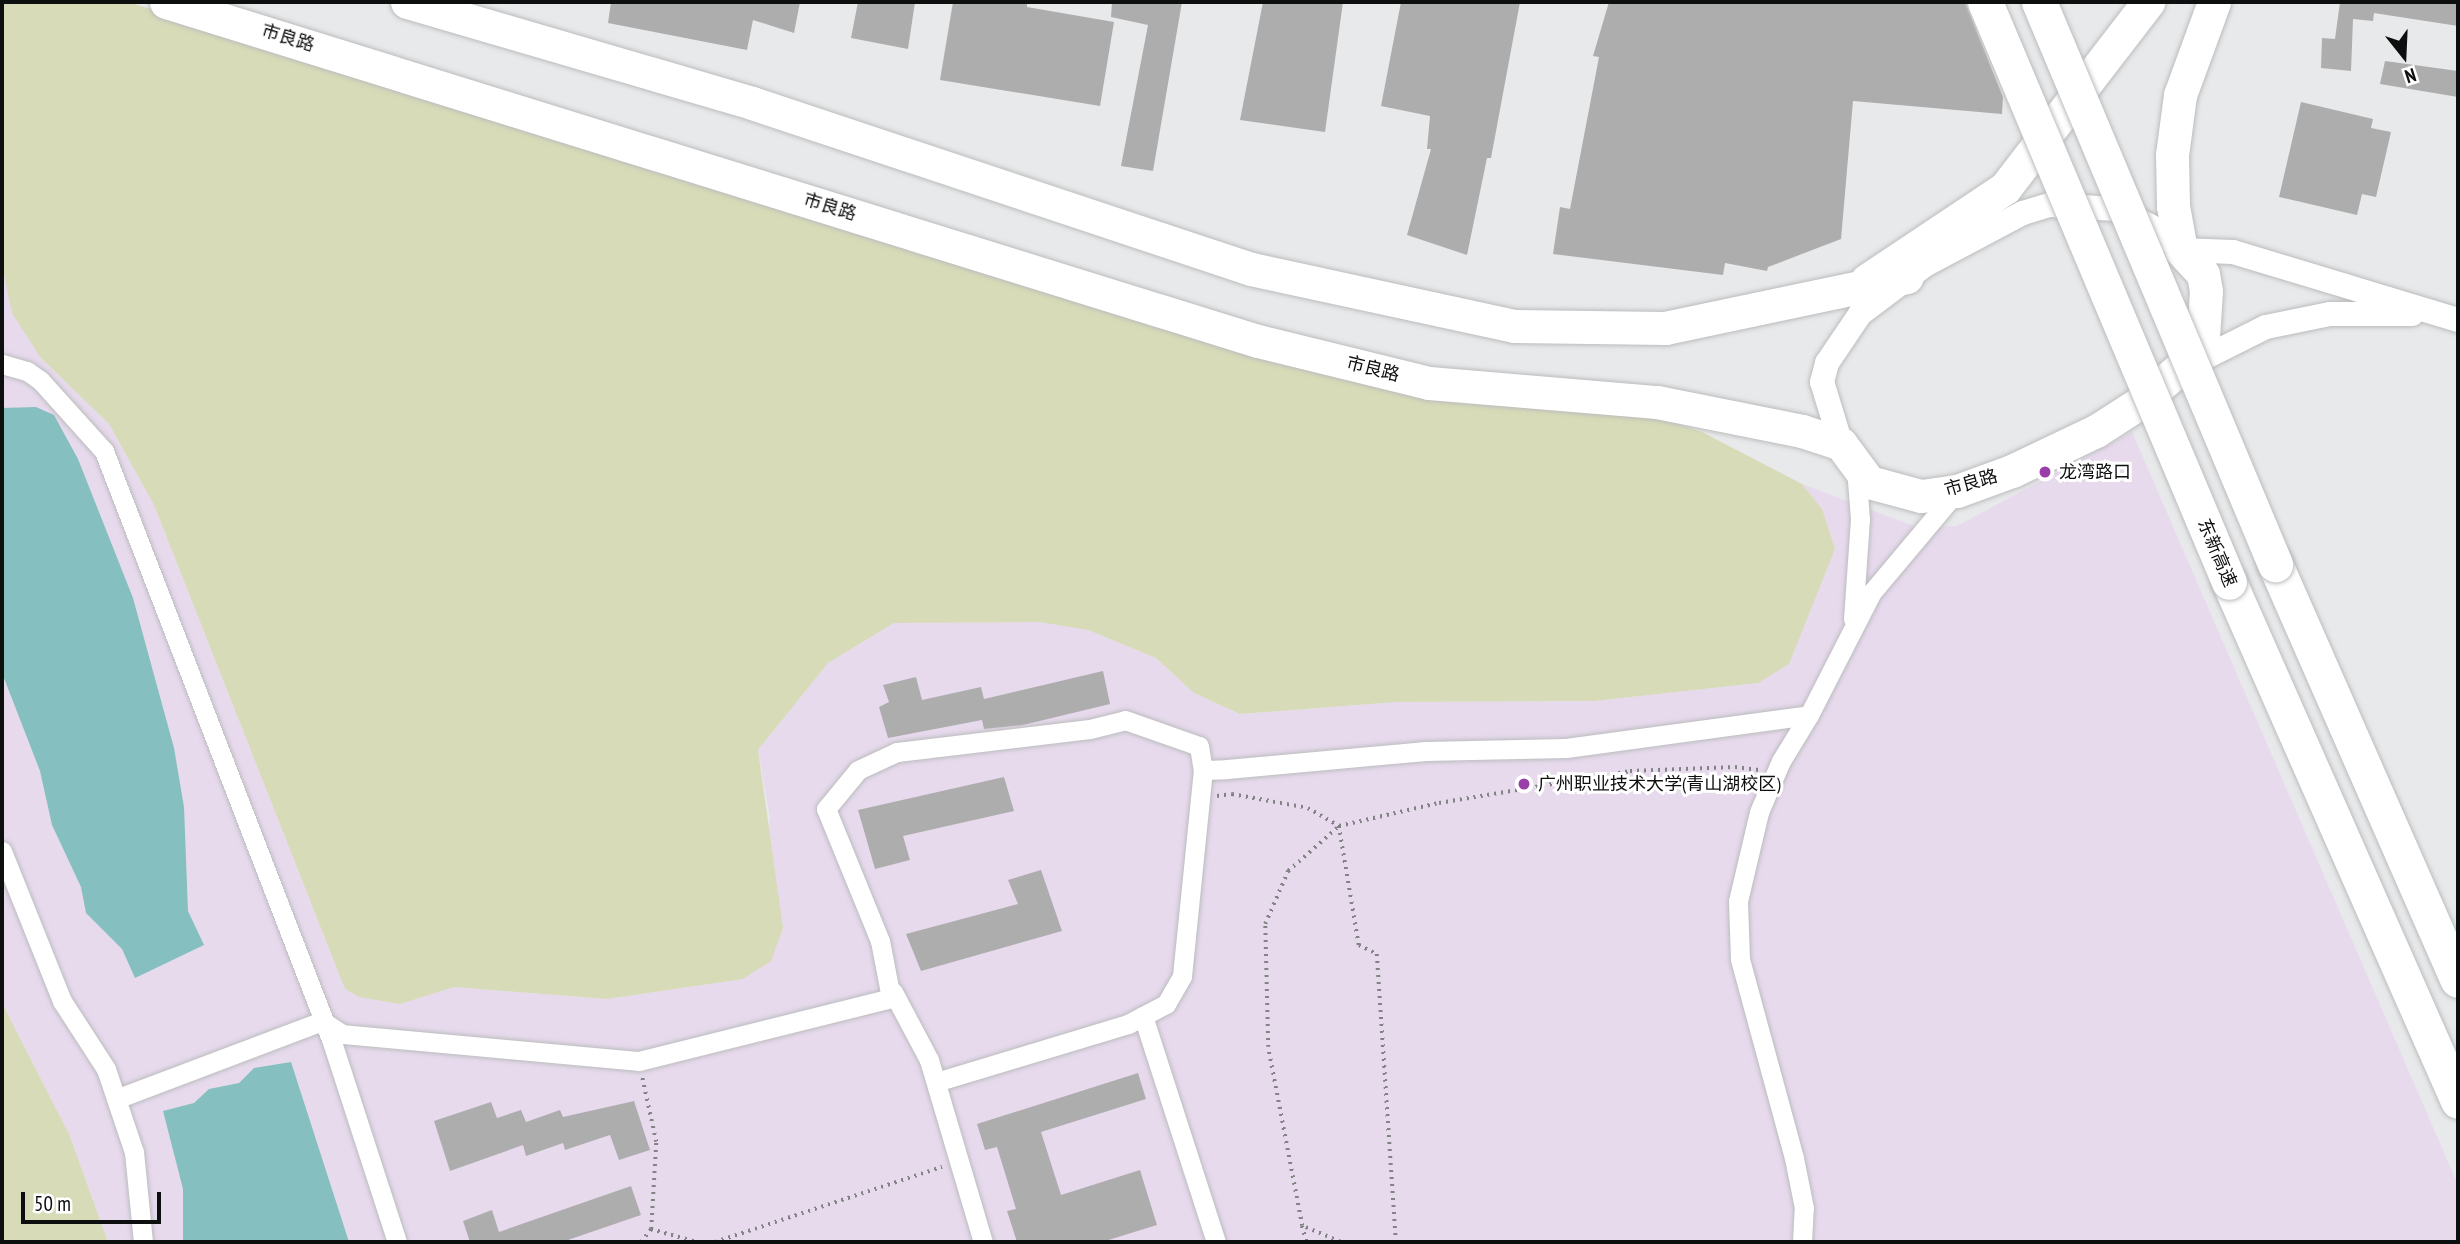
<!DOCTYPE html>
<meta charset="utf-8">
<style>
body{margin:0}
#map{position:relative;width:2460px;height:1244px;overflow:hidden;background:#e8e9ea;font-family:"PT Sans Narrow","Noto Sans SC",sans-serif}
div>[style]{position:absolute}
.education>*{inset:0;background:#e7daed}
.green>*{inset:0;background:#d8dbb7}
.water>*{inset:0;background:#86bfbf}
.building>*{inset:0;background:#aeadae}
.path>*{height:3.5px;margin-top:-1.75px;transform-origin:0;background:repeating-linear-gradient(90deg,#828384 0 2px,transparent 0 7px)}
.roads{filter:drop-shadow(0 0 2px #bbbcbe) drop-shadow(0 0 2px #bbbcbe)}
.minor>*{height:19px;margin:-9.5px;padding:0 9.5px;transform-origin:9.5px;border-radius:9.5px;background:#fff}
.tertiary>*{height:24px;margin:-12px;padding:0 12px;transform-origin:12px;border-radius:12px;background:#fff}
.trunk>*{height:33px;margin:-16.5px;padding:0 16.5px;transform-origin:16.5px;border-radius:16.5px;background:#fff}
.motorway>*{height:35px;margin:-17.5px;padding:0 17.5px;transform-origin:17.5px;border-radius:17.5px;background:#fff}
.bridges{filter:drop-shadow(0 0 2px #bbbcbe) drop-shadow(0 0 2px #bbbcbe)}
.motorway-bridge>*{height:35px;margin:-17.5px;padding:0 17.5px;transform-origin:17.5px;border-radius:17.5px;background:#fff}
.dots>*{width:19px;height:19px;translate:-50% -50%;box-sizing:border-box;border:4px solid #fff;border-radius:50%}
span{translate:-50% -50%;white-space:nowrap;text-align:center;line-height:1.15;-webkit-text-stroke:6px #fff;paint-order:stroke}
.street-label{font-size:18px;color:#0d0e0e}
.poi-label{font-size:18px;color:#0d0e0e}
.left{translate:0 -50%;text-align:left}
.frame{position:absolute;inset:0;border:4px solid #0d0e0e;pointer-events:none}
.north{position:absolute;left:2369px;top:21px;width:70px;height:70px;-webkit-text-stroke:5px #fff;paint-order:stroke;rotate:162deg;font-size:19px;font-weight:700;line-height:28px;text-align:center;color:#0d0e0e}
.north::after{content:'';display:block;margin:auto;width:24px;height:32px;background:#0d0e0e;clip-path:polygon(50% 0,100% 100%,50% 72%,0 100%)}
.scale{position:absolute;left:21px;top:1192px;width:140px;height:32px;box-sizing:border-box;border:4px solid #0d0e0e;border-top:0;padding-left:9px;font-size:21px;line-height:24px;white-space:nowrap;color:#0d0e0e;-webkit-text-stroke:5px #fff;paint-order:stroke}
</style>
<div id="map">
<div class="education">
<i style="clip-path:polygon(2px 265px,13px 313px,40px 357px,109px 424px,154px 505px,345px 989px,399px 1004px,453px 987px,607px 999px,743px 979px,770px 818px,758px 750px,828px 663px,894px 623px,1039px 622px,1088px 630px,1156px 658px,1194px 693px,1240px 714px,1396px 702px,1594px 701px,1758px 683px,1822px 509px,1802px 484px,1919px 528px,1957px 526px,2132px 432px,2458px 1185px,2458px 1242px,108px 1242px,69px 1134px,2px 1003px)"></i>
</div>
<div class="green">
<i style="clip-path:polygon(2px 2px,128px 2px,1344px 373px,1652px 415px,1702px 432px,1802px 484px,1822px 509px,1835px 549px,1789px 664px,1758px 683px,1594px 701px,1396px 702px,1240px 714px,1194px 693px,1156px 658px,1088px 630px,1039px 622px,894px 623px,828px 663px,758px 750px,783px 928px,771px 961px,743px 979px,607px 999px,454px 987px,400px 1004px,359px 997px,345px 989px,154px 505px,109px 424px,40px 357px,12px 313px,2px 265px)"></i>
<i style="clip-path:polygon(2px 1003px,69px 1134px,108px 1242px,2px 1242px)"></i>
</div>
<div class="water">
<i style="clip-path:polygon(36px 407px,54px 415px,78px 459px,133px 598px,174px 748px,184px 807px,188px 911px,204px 945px,135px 978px,122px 949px,86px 913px,81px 887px,52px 825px,40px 771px,2px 673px,2px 408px)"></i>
<i style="clip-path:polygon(291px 1062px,349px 1242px,183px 1242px,183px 1189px,163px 1111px,194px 1103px,209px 1089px,239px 1083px,254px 1068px)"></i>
</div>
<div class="building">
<i style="clip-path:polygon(611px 2px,800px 2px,794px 33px,753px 20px,747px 50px,608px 23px)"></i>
<i style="clip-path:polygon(858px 2px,915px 2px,908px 49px,851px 38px)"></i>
<i style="clip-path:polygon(953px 2px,1027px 2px,1027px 7px,1114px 22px,1100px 106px,940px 80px)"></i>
<i style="clip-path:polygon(1112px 2px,1182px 2px,1153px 171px,1121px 166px,1148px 25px,1111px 17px)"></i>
<i style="clip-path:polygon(1263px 2px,1343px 2px,1325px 132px,1240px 120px)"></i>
<i style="clip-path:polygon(1401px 2px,1520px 2px,1491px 158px,1487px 158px,1467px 255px,1407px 235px,1431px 149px,1427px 149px,1430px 116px,1381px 106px)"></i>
<i style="clip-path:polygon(1609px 2px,1965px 2px,2003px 97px,2002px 114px,1853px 101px,1841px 239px,1768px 267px,1767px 271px,1725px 263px,1723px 275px,1553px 254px,1560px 207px,1570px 209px,1599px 57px,1593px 56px)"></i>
<i style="clip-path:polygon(2340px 2px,2458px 2px,2458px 26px,2374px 13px,2373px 21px,2353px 19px,2351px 71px,2321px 68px,2322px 38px,2335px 39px)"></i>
<i style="clip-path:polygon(2385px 61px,2458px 71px,2458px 97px,2380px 84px)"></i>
<i style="clip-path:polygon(2301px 102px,2373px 119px,2371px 128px,2391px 132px,2376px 197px,2362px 194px,2357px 215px,2279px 197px)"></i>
<i style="clip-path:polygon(1103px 671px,1110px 704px,1023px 725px,984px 729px,982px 720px,888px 738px,879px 707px,889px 702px,883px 685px,916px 677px,922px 700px,981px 687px,984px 699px)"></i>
<i style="clip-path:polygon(1004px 777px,1014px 811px,903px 836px,910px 860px,875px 869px,858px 810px)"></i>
<i style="clip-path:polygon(1041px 870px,1062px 931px,921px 971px,906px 934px,1018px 904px,1008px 880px)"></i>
<i style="clip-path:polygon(1138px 1073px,1146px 1099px,1041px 1132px,1061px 1195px,1140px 1170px,1157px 1225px,1102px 1242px,1017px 1242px,1007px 1211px,1016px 1209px,997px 1147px,985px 1150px,977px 1124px)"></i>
<i style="clip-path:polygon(634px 1101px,650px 1150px,619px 1160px,610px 1135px,565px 1150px,563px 1143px,526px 1156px,523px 1145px,450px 1171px,434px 1121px,491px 1102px,497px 1118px,521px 1110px,526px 1122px,560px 1110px,563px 1117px)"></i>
<i style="clip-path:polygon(631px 1186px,641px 1215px,562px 1242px,470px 1242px,463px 1221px,492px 1210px,499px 1232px)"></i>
</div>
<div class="path">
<i style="left:1217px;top:796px;width:15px;rotate:-8deg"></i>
<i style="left:1232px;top:794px;width:77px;rotate:10.4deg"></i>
<i style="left:1308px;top:808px;width:36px;rotate:30deg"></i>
<i style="left:1339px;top:826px;width:121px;rotate:80.5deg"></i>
<i style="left:1359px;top:945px;width:20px;rotate:27deg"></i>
<i style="left:1377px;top:954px;width:289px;rotate:86.2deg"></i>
<i style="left:1302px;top:1226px;width:17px;rotate:73deg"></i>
<i style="left:651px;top:1229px;width:47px;rotate:16.1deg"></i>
<i style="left:641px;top:1242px;width:16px;rotate:-52deg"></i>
<i style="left:651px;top:1229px;width:87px;rotate:-86.7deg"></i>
<i style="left:656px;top:1142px;width:66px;rotate:-102.3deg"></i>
<i style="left:715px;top:1242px;width:239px;rotate:-18.3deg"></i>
<i style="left:1340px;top:1242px;width:41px;rotate:-157.2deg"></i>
<i style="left:1302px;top:1226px;width:182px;rotate:-100.8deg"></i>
<i style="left:1268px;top:1047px;width:123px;rotate:-91.4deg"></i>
<i style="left:1265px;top:924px;width:58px;rotate:-66.5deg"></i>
<i style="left:1288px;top:871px;width:68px;rotate:-41.4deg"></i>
<i style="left:1339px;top:826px;width:103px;rotate:-13deg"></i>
<i style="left:1439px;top:803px;width:194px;rotate:-9.5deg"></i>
<i style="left:1630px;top:771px;width:105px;rotate:-2.2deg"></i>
<i style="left:1735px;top:767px;width:24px;rotate:7deg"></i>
</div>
<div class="roads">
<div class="minor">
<i style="left:2px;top:364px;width:26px;rotate:16deg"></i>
<i style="left:27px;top:371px;width:16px;rotate:35deg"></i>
<i style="left:40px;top:380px;width:96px;rotate:48deg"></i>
<i style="left:104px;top:451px;width:633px;rotate:68.9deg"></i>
<i style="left:332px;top:1042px;width:210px;rotate:72deg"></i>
<i style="left:1853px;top:619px;width:100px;rotate:-86deg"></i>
<i style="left:1860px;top:519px;width:51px;rotate:-94.5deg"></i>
<i style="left:2px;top:851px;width:162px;rotate:68.2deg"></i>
<i style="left:62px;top:1001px;width:81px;rotate:57.1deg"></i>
<i style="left:106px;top:1069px;width:88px;rotate:71.4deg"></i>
<i style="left:134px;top:1152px;width:90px;rotate:84.3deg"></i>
<i style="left:893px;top:992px;width:77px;rotate:62.1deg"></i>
<i style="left:929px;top:1060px;width:190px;rotate:73.5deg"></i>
<i style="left:1143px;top:1016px;width:237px;rotate:72.1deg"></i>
<i style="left:936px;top:1082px;width:201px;rotate:-16.8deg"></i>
<i style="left:1128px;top:1024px;width:43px;rotate:-27.8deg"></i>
<i style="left:1166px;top:1004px;width:32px;rotate:-60deg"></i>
<i style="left:1182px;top:976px;width:207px;rotate:-84.2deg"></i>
<i style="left:116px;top:1099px;width:220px;rotate:-20.7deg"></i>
<i style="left:322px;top:1021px;width:24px;rotate:33deg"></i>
<i style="left:342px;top:1034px;width:298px;rotate:5.2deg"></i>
<i style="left:639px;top:1061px;width:260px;rotate:-14deg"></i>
<i style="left:891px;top:998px;width:58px;rotate:-100.9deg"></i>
<i style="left:880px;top:941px;width:143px;rotate:-112.2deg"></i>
<i style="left:826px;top:809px;width:50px;rotate:-50.6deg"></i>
<i style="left:858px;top:770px;width:43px;rotate:-24.8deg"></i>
<i style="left:897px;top:752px;width:194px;rotate:-6.8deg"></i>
<i style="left:1090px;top:729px;width:36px;rotate:-14deg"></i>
<i style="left:1125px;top:720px;width:78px;rotate:19.4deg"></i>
<i style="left:1199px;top:746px;width:24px;rotate:81deg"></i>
<i style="left:1203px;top:770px;width:24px;rotate:-2deg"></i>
<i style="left:1227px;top:769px;width:199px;rotate:-5.2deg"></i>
<i style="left:1425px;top:751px;width:141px;rotate:-1.2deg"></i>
<i style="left:1566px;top:748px;width:245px;rotate:-7.7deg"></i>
<i style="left:1809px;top:715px;width:138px;rotate:-62.9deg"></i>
<i style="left:1872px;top:592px;width:131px;rotate:-50deg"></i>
<i style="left:1802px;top:1242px;width:34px;rotate:-87deg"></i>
<i style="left:1804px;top:1208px;width:51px;rotate:-101.3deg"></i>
<i style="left:1794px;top:1158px;width:206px;rotate:-105.2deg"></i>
<i style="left:1740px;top:959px;width:58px;rotate:-92deg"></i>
<i style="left:1738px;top:901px;width:91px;rotate:-76.7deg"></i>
<i style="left:1759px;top:812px;width:56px;rotate:-66.7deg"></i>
<i style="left:1781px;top:761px;width:54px;rotate:-58.7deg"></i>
</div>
<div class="tertiary">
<i style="left:2180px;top:370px;width:96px;rotate:-26.6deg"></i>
<i style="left:2266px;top:327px;width:65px;rotate:-11.5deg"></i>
<i style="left:2330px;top:314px;width:82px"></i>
<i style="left:1841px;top:444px;width:65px;rotate:-107deg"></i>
<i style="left:1822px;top:382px;width:20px;rotate:-75deg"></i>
<i style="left:1827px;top:363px;width:59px;rotate:-56deg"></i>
<i style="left:1860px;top:314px;width:81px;rotate:-37deg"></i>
<i style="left:1925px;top:265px;width:111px;rotate:-28deg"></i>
<i style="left:2023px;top:213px;width:28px;rotate:-17deg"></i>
<i style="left:2050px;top:205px;width:65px;rotate:3.5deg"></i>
<i style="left:2115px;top:209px;width:39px;rotate:26deg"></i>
<i style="left:2150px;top:226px;width:39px;rotate:38deg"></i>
<i style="left:2181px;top:250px;width:52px;rotate:2.2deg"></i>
<i style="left:2233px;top:252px;width:235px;rotate:16.8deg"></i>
</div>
<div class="trunk">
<i style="left:166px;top:2px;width:1143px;rotate:17.25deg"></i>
<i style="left:1258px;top:341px;width:176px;rotate:13.8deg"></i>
<i style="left:1429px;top:383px;width:229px;rotate:4.8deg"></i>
<i style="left:1657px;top:402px;width:148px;rotate:11.3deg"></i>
<i style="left:1802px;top:431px;width:41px;rotate:18.4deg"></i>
<i style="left:1841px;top:444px;width:47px;rotate:53.6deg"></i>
<i style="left:1869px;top:482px;width:54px;rotate:15.1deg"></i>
<i style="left:1921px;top:496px;width:36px;rotate:-8deg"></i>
<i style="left:1957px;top:491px;width:59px;rotate:-20deg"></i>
<i style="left:2012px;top:471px;width:93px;rotate:-25.5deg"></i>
<i style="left:2096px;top:431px;width:54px;rotate:-32.8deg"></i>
<i style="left:2141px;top:402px;width:53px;rotate:-41.2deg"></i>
<i style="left:2181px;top:367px;width:37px;rotate:-54deg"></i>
<i style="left:2203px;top:337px;width:46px;rotate:-86.3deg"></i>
<i style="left:2206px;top:291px;width:17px;rotate:-100deg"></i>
<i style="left:2203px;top:274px;width:33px;rotate:-133deg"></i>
<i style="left:2181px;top:250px;width:45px;rotate:-100.3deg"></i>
<i style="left:2173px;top:206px;width:51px;rotate:-91.1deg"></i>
<i style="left:2172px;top:155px;width:61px;rotate:-82.4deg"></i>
<i style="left:2180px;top:95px;width:99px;rotate:-69.9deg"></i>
<i style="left:407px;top:2px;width:359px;rotate:16.3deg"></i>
<i style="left:752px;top:103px;width:526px;rotate:18.4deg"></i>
<i style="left:1251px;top:269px;width:270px;rotate:12.2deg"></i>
<i style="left:1515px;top:326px;width:150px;rotate:0.8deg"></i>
<i style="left:1665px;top:328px;width:247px;rotate:-11.9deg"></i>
<i style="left:1867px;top:280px;width:166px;rotate:-33.7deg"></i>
<i style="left:2005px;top:188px;width:235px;rotate:-52.4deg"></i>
</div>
<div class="motorway">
<i style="left:2275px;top:564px;width:454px;rotate:66.3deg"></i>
<i style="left:2229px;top:582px;width:567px;rotate:66.19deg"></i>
</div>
</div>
<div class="bridges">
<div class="motorway-bridge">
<i style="left:1985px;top:2px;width:629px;rotate:67.18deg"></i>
<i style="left:2039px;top:2px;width:610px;rotate:67.22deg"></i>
</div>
</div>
<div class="dots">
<i style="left:2045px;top:472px;background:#9a3fa9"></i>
<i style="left:1524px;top:784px;background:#9a3fa9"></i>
</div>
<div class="street-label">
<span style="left:288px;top:38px;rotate:17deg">市良路</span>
<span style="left:830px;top:207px;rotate:17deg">市良路</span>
<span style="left:1373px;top:369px;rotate:14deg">市良路</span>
<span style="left:1971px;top:483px;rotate:-16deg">市良路</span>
<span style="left:2217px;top:553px;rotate:67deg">东新高速</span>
</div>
<div class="poi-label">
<span class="left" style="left:2059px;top:472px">龙湾路口</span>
<span class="left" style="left:1538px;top:784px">广州职业技术大学(青山湖校区)</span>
</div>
<div class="frame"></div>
<div class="north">N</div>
<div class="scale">50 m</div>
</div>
